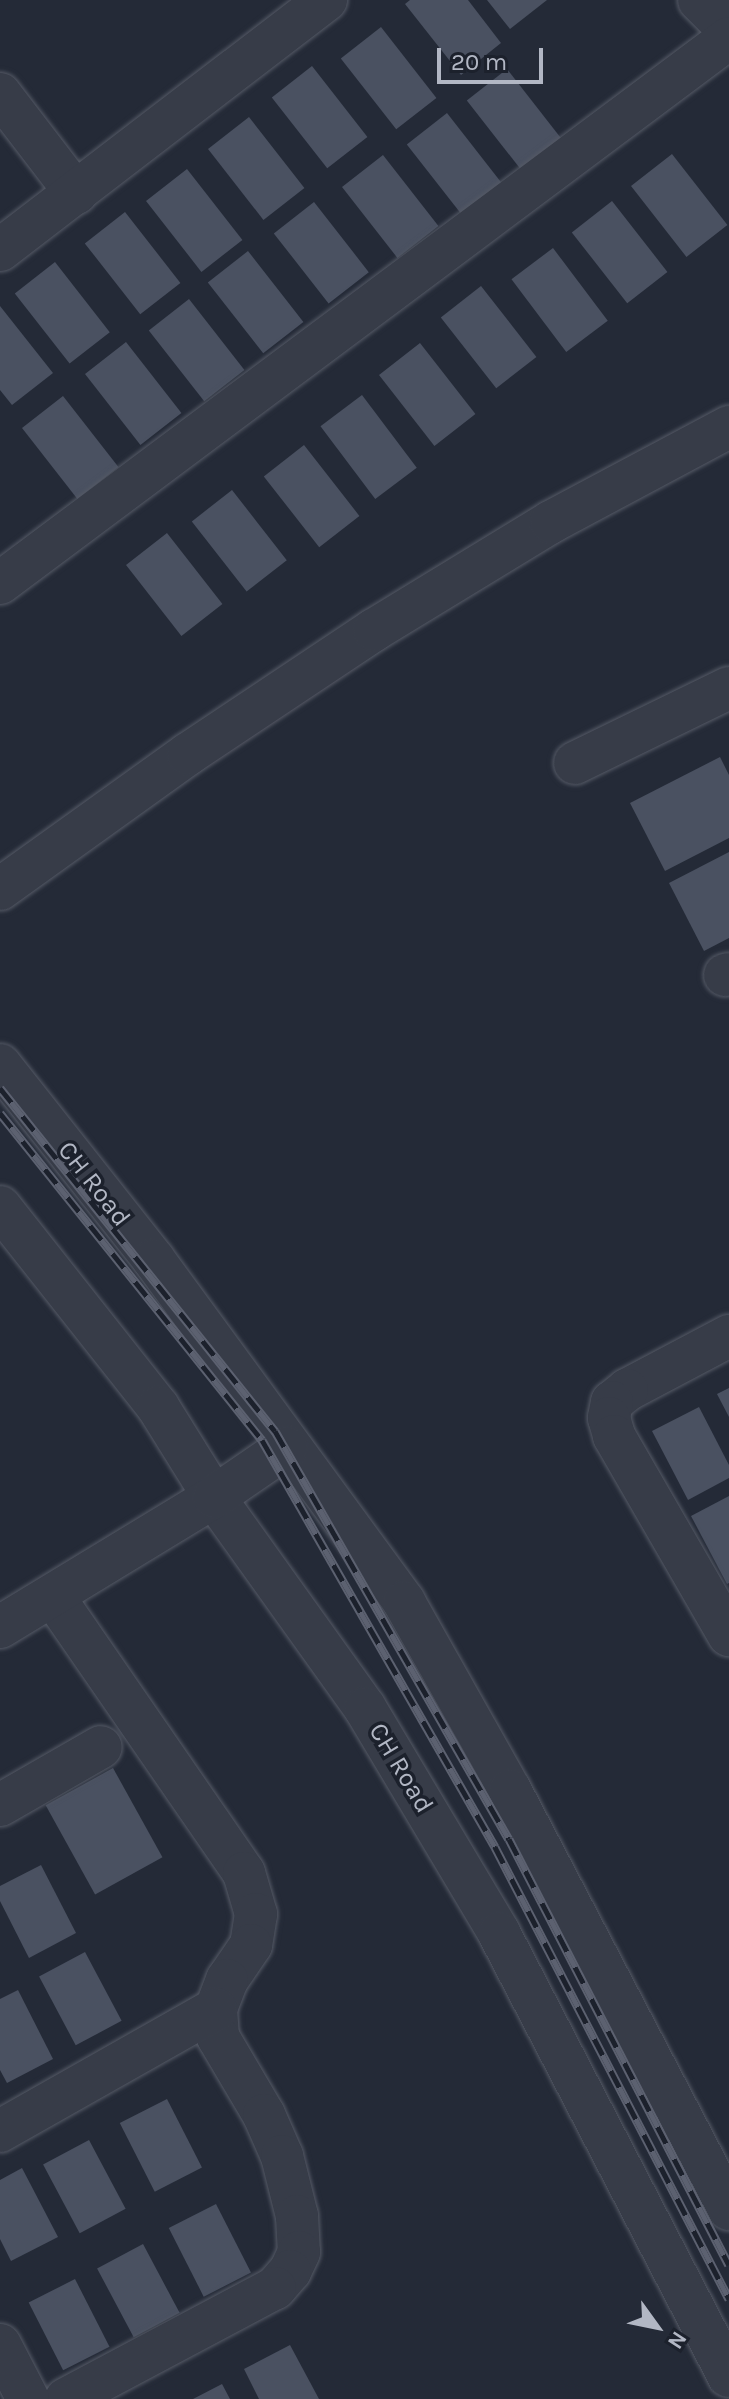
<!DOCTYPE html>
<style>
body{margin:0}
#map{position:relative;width:729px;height:2399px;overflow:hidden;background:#242a37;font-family:Karla,sans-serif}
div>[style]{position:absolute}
.building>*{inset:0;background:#4a5161;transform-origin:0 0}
.roads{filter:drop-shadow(0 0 2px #555a66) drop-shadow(0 0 2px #555a66)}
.minor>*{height:42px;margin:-21px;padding:0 21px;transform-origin:21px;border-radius:21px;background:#373c48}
.rail>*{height:9px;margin-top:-4.5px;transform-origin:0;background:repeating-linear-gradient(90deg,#1c212c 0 18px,#5c6170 0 36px);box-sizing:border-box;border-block:2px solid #5c6170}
span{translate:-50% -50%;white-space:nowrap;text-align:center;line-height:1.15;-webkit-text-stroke:7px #1c212c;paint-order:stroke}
.street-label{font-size:26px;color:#b2b7c4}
.north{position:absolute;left:617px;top:2287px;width:80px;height:80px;-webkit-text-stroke:6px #1c212c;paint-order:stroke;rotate:123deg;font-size:22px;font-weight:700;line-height:32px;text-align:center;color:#b2b7c4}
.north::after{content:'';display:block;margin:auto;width:28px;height:36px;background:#b2b7c4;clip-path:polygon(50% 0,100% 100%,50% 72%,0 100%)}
.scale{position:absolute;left:437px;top:48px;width:106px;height:36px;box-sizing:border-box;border:4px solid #b2b7c4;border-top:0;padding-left:10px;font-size:24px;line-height:28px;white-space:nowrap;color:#b2b7c4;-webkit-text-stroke:6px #1c212c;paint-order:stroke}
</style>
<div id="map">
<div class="building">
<i style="clip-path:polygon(410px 0,468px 0,501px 43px,461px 75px,405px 4px)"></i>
<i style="clip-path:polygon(487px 0,547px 0,510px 29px)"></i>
<i style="left:381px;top:27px;width:90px;height:51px;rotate:52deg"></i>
<i style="left:312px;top:66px;width:90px;height:51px;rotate:52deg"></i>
<i style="left:507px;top:69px;width:90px;height:51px;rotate:52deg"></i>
<i style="left:447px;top:113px;width:90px;height:51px;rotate:52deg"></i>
<i style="left:249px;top:117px;width:90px;height:52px;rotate:52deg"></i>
<i style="left:672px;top:154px;width:90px;height:52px;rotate:52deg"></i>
<i style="left:383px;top:155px;width:90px;height:52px;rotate:52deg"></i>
<i style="left:187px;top:169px;width:90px;height:52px;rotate:52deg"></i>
<i style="left:612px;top:201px;width:90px;height:51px;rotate:52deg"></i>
<i style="left:314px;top:202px;width:89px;height:51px;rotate:52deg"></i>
<i style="left:125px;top:212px;width:90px;height:51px;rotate:52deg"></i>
<i style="left:553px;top:248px;width:91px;height:52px;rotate:53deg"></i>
<i style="left:248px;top:251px;width:90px;height:51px;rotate:52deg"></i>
<i style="left:55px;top:262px;width:89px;height:51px;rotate:52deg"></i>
<i style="left:481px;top:286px;width:90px;height:51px;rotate:52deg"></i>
<i style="left:189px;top:299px;width:90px;height:51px;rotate:52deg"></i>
<i style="clip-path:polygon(0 306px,53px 373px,12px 405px,0 390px)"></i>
<i style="left:126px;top:342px;width:90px;height:52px;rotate:52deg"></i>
<i style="left:420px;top:343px;width:90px;height:52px;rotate:52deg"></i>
<i style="left:362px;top:395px;width:91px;height:52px;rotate:53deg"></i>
<i style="left:63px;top:396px;width:90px;height:52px;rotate:52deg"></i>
<i style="left:304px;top:445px;width:90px;height:51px;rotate:52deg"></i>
<i style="left:232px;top:490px;width:89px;height:51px;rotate:52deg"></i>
<i style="left:167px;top:533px;width:90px;height:52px;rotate:52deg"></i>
<i style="clip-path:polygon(720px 757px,729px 775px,729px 838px,665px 871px,630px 803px)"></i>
<i style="clip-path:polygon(729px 852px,729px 938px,704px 951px,669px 883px)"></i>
<i style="clip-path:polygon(729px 1388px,729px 1417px,717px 1394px)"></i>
<i style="clip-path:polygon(699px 1407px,729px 1465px,729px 1478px,688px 1500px,652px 1431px)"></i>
<i style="clip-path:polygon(729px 1496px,729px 1583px,727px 1584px,691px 1516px)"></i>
<i style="left:113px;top:1768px;width:102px;height:77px;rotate:61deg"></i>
<i style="clip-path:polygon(41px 1865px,76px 1933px,29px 1958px,0 1901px,0 1886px)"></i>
<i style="left:85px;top:1952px;width:78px;height:52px;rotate:62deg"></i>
<i style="clip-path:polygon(18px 1990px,53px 2059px,7px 2083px,0 2070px,0 1999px)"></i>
<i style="left:167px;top:2099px;width:77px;height:53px;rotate:63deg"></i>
<i style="left:89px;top:2140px;width:78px;height:52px;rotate:62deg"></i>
<i style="clip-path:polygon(22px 2168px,58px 2237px,11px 2261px,0 2239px,0 2180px)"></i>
<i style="left:216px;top:2204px;width:77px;height:53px;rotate:63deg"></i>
<i style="left:143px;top:2244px;width:78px;height:52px;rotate:62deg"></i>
<i style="left:75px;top:2279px;width:76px;height:52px;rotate:63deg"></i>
<i style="clip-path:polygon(290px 2345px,319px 2399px,259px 2399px,244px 2369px)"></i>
<i style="clip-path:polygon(222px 2384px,230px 2399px,193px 2399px)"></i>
</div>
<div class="roads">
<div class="minor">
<i style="left:699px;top:0;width:42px;rotate:45deg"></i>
<i style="left:0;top:94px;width:125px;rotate:52.5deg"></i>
<i style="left:0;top:250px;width:411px;rotate:-37.5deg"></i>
<i style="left:0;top:583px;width:910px;rotate:-36.78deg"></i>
<i style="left:575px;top:763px;width:171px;rotate:-26deg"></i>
<i style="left:0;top:889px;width:231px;rotate:-35.7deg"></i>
<i style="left:188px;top:754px;width:224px;rotate:-33.7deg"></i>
<i style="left:374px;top:630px;width:207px;rotate:-31.4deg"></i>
<i style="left:551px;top:522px;width:202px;rotate:-28.1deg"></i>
<i style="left:725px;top:975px;width:4px;rotate:-14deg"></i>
<i style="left:0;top:1065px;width:248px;rotate:51.7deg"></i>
<i style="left:154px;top:1260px;width:424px;rotate:53.8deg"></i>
<i style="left:404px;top:1602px;width:216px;rotate:60.6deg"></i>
<i style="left:510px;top:1790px;width:473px;rotate:62.4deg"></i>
<i style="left:0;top:1207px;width:255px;rotate:51.7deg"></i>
<i style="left:158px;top:1407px;width:106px;rotate:58.1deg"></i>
<i style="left:214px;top:1497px;width:259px;rotate:54.4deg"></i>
<i style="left:365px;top:1708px;width:262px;rotate:59.2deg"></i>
<i style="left:499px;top:1933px;width:499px;rotate:62.6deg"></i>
<i style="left:729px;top:1336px;width:115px;rotate:152.1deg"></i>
<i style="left:627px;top:1390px;width:19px;rotate:141deg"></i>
<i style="left:612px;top:1402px;width:16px;rotate:101deg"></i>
<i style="left:609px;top:1418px;width:19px;rotate:74deg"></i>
<i style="left:614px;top:1436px;width:230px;rotate:60deg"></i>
<i style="left:53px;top:1596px;width:336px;rotate:55.4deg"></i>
<i style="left:244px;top:1873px;width:43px;rotate:73.7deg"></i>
<i style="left:256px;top:1914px;width:31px;rotate:99deg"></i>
<i style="left:251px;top:1945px;width:42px;rotate:124.4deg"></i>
<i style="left:227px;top:1980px;width:31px;rotate:111deg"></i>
<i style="left:216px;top:2009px;width:28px;rotate:86deg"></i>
<i style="left:218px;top:2037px;width:91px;rotate:59.5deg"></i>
<i style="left:264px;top:2115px;width:45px;rotate:66.3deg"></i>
<i style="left:282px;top:2156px;width:62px;rotate:76deg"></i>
<i style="left:297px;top:2216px;width:36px;rotate:87deg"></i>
<i style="left:299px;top:2252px;width:21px;rotate:115deg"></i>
<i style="left:290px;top:2271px;width:23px;rotate:131deg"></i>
<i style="left:275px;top:2288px;width:237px;rotate:152deg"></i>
<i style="left:0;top:1627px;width:250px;rotate:-31.3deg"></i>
<i style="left:214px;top:1497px;width:88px;rotate:-34.4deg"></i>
<i style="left:0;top:1805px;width:116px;rotate:-29.9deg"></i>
<i style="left:0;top:2131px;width:248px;rotate:-29.5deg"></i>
<i style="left:0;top:2345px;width:61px;rotate:62.6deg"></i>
</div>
</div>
<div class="rail">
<i style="left:0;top:1088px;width:440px;rotate:51.3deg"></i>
<i style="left:275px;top:1431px;width:470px;rotate:60.2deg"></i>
<i style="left:509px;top:1839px;width:479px;rotate:62.7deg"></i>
<i style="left:0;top:1113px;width:419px;rotate:51.3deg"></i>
<i style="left:262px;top:1440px;width:469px;rotate:60.2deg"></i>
<i style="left:495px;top:1847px;width:509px;rotate:62.63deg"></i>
</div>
<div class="street-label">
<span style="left:94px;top:1184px;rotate:52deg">CH Road</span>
<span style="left:401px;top:1768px;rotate:59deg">CH Road</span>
</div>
<div class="north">N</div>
<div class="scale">20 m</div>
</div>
